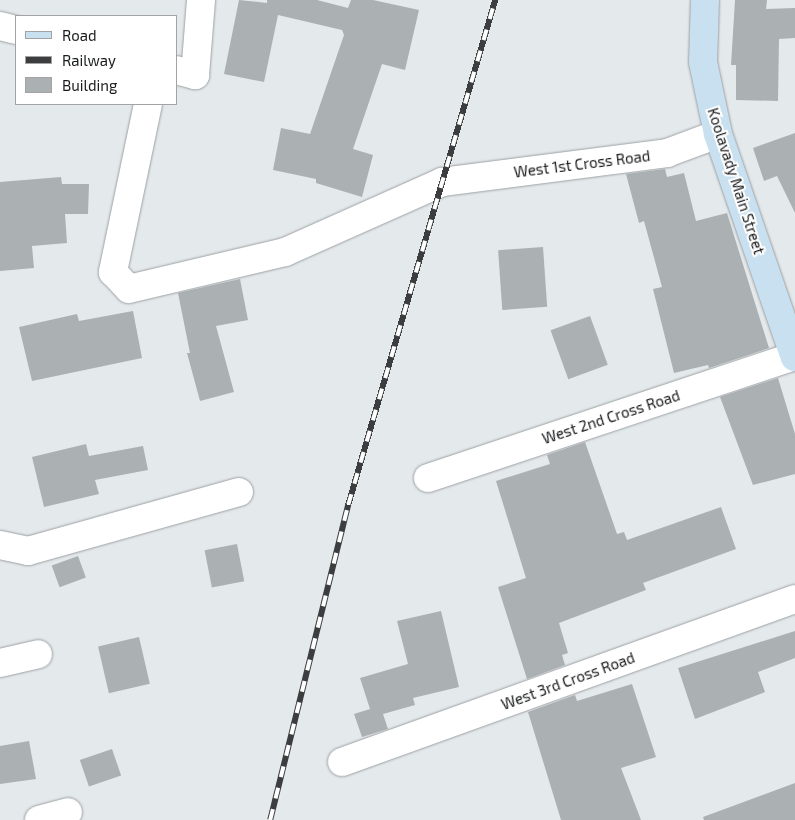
<!DOCTYPE html>
<style>
body{margin:0}
#map{position:relative;width:795px;height:820px;overflow:hidden;background:#e4e9ec;font-family:"Exo 2",sans-serif}
div>[style]{position:absolute}
.building>*{inset:0;background:#abb0b3;transform-origin:0 0}
.roads{filter:drop-shadow(0 0 1px #9ca1a4) drop-shadow(0 0 1px #9ca1a4)}
.minor>*{height:28px;margin:-14px;padding:0 14px;transform-origin:14px;border-radius:14px;background:#fff}
.secondary>*{height:28px;margin:-14px;padding:0 14px;transform-origin:14px;border-radius:14px;background:#c8e0ef}
.rail>*{height:5.5px;margin-top:-2.75px;transform-origin:0;background:repeating-linear-gradient(90deg,#fff 0 11px,#3c3d3f 0 22px);box-sizing:border-box;border-block:1px solid #3c3d3f}
span{translate:-50% -50%;white-space:nowrap;text-align:center;line-height:1.15;-webkit-text-stroke:4px #fff;paint-order:stroke}
.street-label{font-size:15px;color:#191a1c}
.legend{position:absolute;left:15px;top:15px;width:162px;height:90px;box-sizing:border-box;background:#fff;border:1px solid #a3a3a4;margin:0;padding:6px 9px;list-style:none;font-size:15px;color:#191a1c}
.legend li{display:flex;align-items:center;gap:10px;height:25px}
.legend b{width:25px;border:1px solid #a3a3a4}
</style>
<div id="map">
<div class="building">
<i style="clip-path:polygon(239px 0,267px 3px,267px 0,317px 0,348px 8px,351px 0,373px 0,419px 10px,405px 70px,382px 64px,353px 149px,373px 155px,362px 197px,316px 183px,316px 179px,273px 170px,281px 128px,310px 134px,344px 35px,342px 30px,278px 15px,264px 82px,224px 74px)"></i>
<i style="clip-path:polygon(735px 0,767px 0,766px 9px,795px 8px,795px 38px,779px 39px,778px 101px,736px 100px,736px 65px,731px 65px)"></i>
<i style="clip-path:polygon(795px 133px,795px 213px,777px 176px,764px 181px,753px 148px)"></i>
<i style="clip-path:polygon(665px 169px,667px 177px,684px 173px,696px 221px,727px 213px,769px 348px,709px 368px,708px 365px,674px 373px,653px 289px,662px 287px,644px 221px,639px 223px,626px 174px)"></i>
<i style="clip-path:polygon(61px 177px,62px 184px,89px 184px,88px 214px,65px 214px,67px 243px,32px 246px,34px 268px,0 271px,0 182px)"></i>
<i style="left:543px;top:247px;width:60px;height:45px;rotate:86deg"></i>
<i style="clip-path:polygon(240px 279px,248px 320px,216px 326px,234px 392px,200px 401px,187px 353px,190px 353px,178px 293px)"></i>
<i style="clip-path:polygon(133px 311px,142px 358px,32px 381px,19px 327px,77px 314px,79px 321px)"></i>
<i style="left:590px;top:316px;width:52px;height:42px;rotate:70deg"></i>
<i style="clip-path:polygon(778px 378px,795px 434px,795px 474px,753px 485px,720px 397px)"></i>
<i style="clip-path:polygon(585px 442px,617px 534px,624px 532px,627px 540px,721px 507px,736px 549px,643px 583px,646px 590px,559px 623px,568px 653px,562px 655px,565px 665px,527px 679px,498px 587px,526px 578px,496px 481px,550px 464px,547px 455px)"></i>
<i style="clip-path:polygon(86px 444px,89px 456px,143px 446px,148px 470px,95px 480px,99px 494px,44px 507px,32px 457px)"></i>
<i style="left:237px;top:544px;width:38px;height:33px;rotate:79deg"></i>
<i style="left:78px;top:556px;width:23px;height:28px;rotate:70deg"></i>
<i style="clip-path:polygon(441px 611px,459px 687px,413px 698px,415px 705px,383px 714px,388px 729px,362px 737px,354px 714px,370px 709px,360px 678px,408px 664px,397px 621px)"></i>
<i style="clip-path:polygon(795px 631px,795px 658px,758px 672px,765px 692px,695px 719px,678px 668px)"></i>
<i style="left:139px;top:637px;width:48px;height:42px;rotate:77deg"></i>
<i style="clip-path:polygon(632px 684px,656px 757px,621px 768px,641px 820px,561px 820px,528px 712px,575px 695px,577px 701px)"></i>
<i style="clip-path:polygon(29px 741px,36px 779px,0 784px,0 746px)"></i>
<i style="left:112px;top:749px;width:28px;height:34px;rotate:71deg"></i>
<i style="clip-path:polygon(795px 783px,795px 820px,704px 820px,703px 817px)"></i>
</div>
<div class="roads">
<div class="minor">
<i style="left:0;top:26px;width:16px;rotate:14deg"></i>
<i style="left:176px;top:70px;width:20px;rotate:15deg"></i>
<i style="left:195px;top:75px;width:75px;rotate:-85.4deg"></i>
<i style="left:148px;top:104px;width:172px;rotate:101.8deg"></i>
<i style="left:113px;top:272px;width:23px;rotate:47deg"></i>
<i style="left:129px;top:289px;width:160px;rotate:-13.3deg"></i>
<i style="left:285px;top:252px;width:172px;rotate:-24deg"></i>
<i style="left:442px;top:182px;width:227px;rotate:-7.3deg"></i>
<i style="left:667px;top:153px;width:54px;rotate:-20.4deg"></i>
<i style="left:428px;top:478px;width:386px;rotate:-18.4deg"></i>
<i style="left:0;top:545px;width:29px;rotate:12deg"></i>
<i style="left:28px;top:551px;width:219px;rotate:-15.6deg"></i>
<i style="left:0;top:663px;width:39px;rotate:-13deg"></i>
<i style="left:342px;top:762px;width:481px;rotate:-19.8deg"></i>
<i style="left:39px;top:820px;width:30px;rotate:-15deg"></i>
</div>
<div class="secondary">
<i style="left:705px;top:0;width:62px;rotate:91.8deg"></i>
<i style="left:703px;top:62px;width:74px;rotate:78.2deg"></i>
<i style="left:718px;top:134px;width:236px;rotate:71deg"></i>
</div>
</div>
<div class="rail">
<i style="left:270px;top:820px;width:325px;rotate:-76.1deg"></i>
<i style="left:348px;top:505px;width:526px;rotate:-73.77deg"></i>
</div>
<div class="street-label">
<span style="left:582px;top:164px;rotate:-7deg">West 1st Cross Road</span>
<span style="left:736px;top:181px;rotate:72deg">Koolavady Main Street</span>
<span style="left:611px;top:417px;rotate:-18deg">West 2nd Cross Road</span>
<span style="left:568px;top:681px;rotate:-20deg">West 3rd Cross Road</span>
</div>
<ul class="legend">
<li><b style="height:6px;background:#c8e0ef"></b>Road</li>
<li><b style="height:6px;background:#3c3d3f"></b>Railway</li>
<li><b style="height:14px;background:#abb0b3"></b>Building</li>
</ul>
</div>
